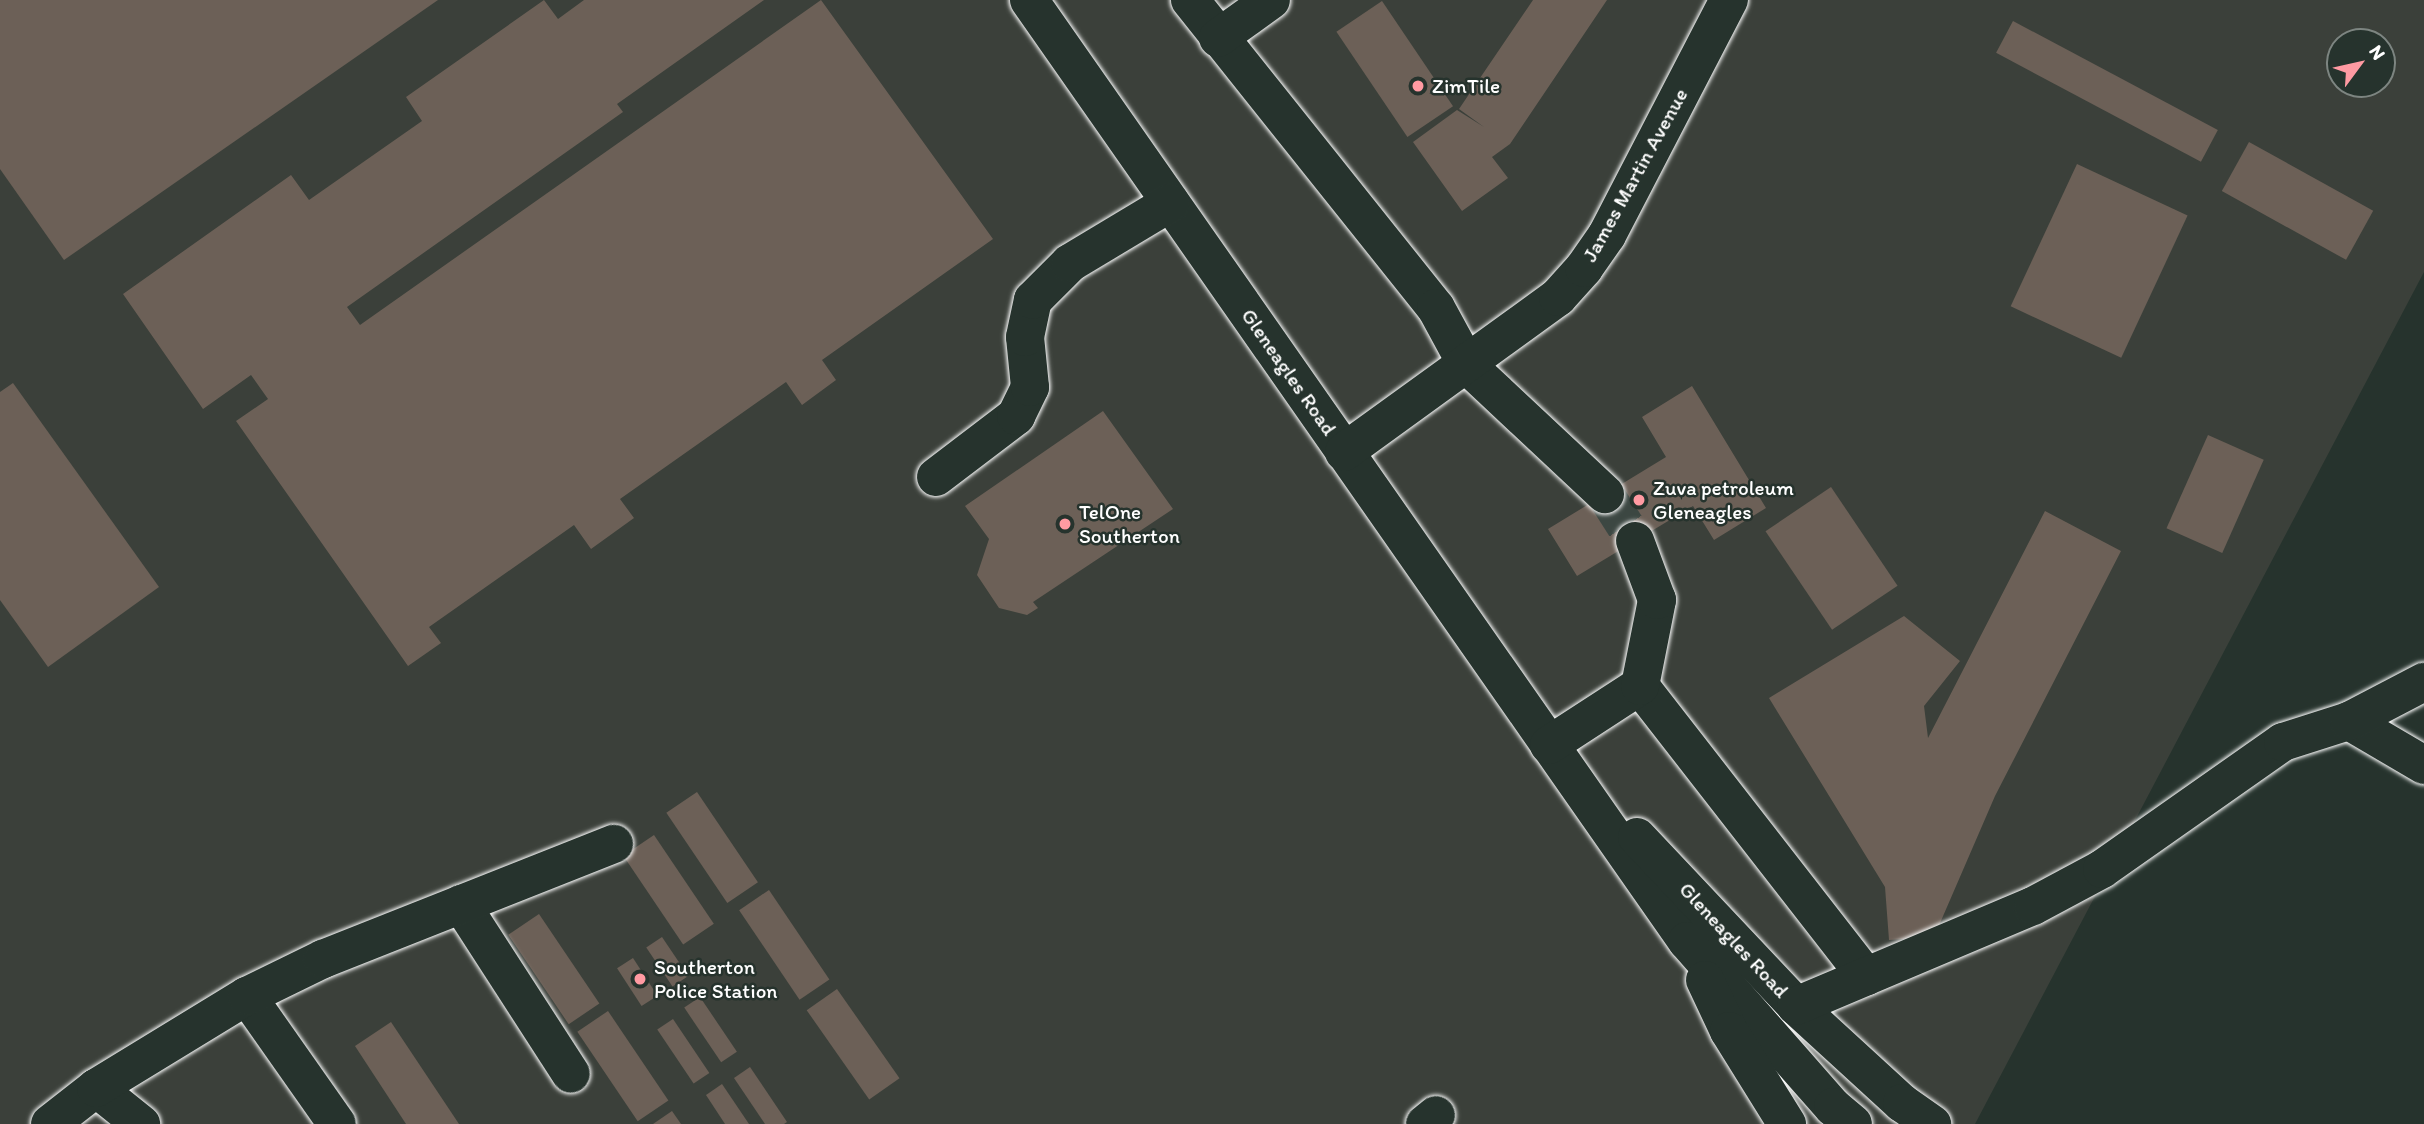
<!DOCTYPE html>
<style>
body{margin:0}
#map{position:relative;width:2424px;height:1124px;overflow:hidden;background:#26332d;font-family:Itim,sans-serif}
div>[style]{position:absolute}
.built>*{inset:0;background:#3b403a}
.building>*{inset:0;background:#6c6057;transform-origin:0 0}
.minor-tunnel>*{height:38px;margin-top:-19px;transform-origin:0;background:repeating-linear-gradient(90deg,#3c4742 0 38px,transparent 0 57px)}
.roads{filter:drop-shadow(0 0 2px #fff) drop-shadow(0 0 2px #fff)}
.minor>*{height:38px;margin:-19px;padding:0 19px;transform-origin:19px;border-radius:19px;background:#26332d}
.dots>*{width:19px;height:19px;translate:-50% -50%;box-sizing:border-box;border:4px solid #26332d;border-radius:50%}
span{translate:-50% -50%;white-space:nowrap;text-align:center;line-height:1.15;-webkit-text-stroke:5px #26332d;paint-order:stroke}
.poi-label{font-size:21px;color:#fff}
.left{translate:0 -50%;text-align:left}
.street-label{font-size:21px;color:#fff}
.north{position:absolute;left:2326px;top:28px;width:70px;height:70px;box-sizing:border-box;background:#26332d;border:2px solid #7d8581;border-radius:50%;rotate:57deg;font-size:19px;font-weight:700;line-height:28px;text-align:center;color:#fff}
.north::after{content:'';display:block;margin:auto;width:24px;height:32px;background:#ff9aa2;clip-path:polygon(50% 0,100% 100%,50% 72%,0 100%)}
</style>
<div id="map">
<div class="built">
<i style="clip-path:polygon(evenodd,0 0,2424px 0,2424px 272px,1975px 1124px,0 1124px,0 0,2340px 42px,2382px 42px,2382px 84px,2340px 84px,2340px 42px)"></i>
</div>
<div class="building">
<i style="clip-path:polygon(0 0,438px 0,64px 260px,0 169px)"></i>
<i style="clip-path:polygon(544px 0,558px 19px,584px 0,764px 0,617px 104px,623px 112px,347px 307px,360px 325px,821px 0,993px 239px,822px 360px,836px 380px,802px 405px,786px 382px,620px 499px,634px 518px,591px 549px,574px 525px,429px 627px,441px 643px,408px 666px,236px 421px,268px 399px,251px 375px,203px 409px,123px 294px,291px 175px,309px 200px,422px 121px,406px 97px)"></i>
<i style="clip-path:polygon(1533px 0,1607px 0,1510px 144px,1492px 157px,1508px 178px,1462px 211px,1413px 142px,1457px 110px,1484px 127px,1459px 109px)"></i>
<i style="left:1382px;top:1px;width:127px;height:55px;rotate:56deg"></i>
<i style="left:2013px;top:21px;width:232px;height:36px;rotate:28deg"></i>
<i style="left:2249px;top:142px;width:142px;height:56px;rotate:29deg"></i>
<i style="left:2077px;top:164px;width:122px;height:157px;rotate:25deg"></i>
<i style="clip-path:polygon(13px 383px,159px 587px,48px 667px,0 600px,0 392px)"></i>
<i style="clip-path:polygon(1692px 386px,1766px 508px,1714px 540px,1693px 506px,1577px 576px,1548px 529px,1666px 457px,1642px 417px)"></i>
<i style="clip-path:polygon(1103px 411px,1173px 509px,1033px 602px,1038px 608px,1027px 615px,999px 608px,977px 575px,989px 539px,965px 506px)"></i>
<i style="left:2208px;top:435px;width:61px;height:102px;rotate:24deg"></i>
<i style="left:1831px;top:487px;width:119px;height:79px;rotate:56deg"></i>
<i style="clip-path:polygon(2045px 511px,2121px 551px,1995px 796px,1934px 937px,1889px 940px,1885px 887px,1769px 698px,1904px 616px,1960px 661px,1924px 706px,1928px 738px)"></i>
<i style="left:697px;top:792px;width:109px;height:37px;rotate:56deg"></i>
<i style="left:654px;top:835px;width:107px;height:37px;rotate:56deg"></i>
<i style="left:769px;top:890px;width:108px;height:36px;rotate:56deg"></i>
<i style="left:539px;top:914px;width:108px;height:37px;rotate:56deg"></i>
<i style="left:662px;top:937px;width:47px;height:19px;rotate:56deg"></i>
<i style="left:633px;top:958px;width:45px;height:19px;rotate:57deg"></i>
<i style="left:837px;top:989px;width:109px;height:37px;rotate:55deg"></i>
<i style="left:700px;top:997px;width:66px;height:19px;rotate:56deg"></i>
<i style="left:608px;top:1011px;width:108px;height:37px;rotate:56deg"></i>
<i style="left:673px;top:1019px;width:65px;height:19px;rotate:56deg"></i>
<i style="clip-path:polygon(391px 1022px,459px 1124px,406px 1124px,355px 1046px)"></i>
<i style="clip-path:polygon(750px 1067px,787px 1122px,784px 1124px,765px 1124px,734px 1078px)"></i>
<i style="clip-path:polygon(722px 1084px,749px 1124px,725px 1124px,706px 1095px)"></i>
<i style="clip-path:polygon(672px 1111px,681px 1124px,653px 1124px)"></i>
</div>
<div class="minor-tunnel">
<i style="left:1605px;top:494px;width:56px;rotate:57.4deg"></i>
</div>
<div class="roads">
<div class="minor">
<i style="left:1029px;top:0;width:1148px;rotate:55.04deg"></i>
<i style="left:1687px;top:941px;width:221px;rotate:48.7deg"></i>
<i style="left:1833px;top:1107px;width:26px;rotate:40deg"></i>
<i style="left:1190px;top:0;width:394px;rotate:51.4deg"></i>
<i style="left:1436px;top:308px;width:65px;rotate:61.5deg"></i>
<i style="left:1467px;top:365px;width:189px;rotate:43.1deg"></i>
<i style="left:1218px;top:38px;width:65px;rotate:-35.6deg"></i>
<i style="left:1344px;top:452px;width:264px;rotate:-35.9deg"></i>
<i style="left:1558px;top:297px;width:39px;rotate:-48deg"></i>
<i style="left:1584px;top:268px;width:40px;rotate:-55.1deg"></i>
<i style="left:1607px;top:235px;width:265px;rotate:-62.6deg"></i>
<i style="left:936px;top:477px;width:101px;rotate:-37.3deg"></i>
<i style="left:1016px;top:416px;width:32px;rotate:-64deg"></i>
<i style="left:1030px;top:387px;width:50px;rotate:-95.7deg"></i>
<i style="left:1025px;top:337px;width:38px;rotate:-78deg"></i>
<i style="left:1033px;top:300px;width:52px;rotate:-45deg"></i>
<i style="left:1070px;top:263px;width:117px;rotate:-31deg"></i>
<i style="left:1640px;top:686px;width:368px;rotate:52.1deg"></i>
<i style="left:2349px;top:721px;width:87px;rotate:30.4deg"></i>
<i style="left:1549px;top:745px;width:108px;rotate:-33deg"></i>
<i style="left:1640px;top:686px;width:88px;rotate:-78.8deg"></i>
<i style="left:1657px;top:600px;width:63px;rotate:-110.4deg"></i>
<i style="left:1637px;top:837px;width:232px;rotate:46.7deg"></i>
<i style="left:1796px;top:1006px;width:144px;rotate:42.5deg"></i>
<i style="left:1902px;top:1103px;width:37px;rotate:35deg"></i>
<i style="left:461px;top:904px;width:202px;rotate:57.1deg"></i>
<i style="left:1705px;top:980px;width:56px;rotate:64.8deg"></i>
<i style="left:1729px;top:1031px;width:110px;rotate:58.1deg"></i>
<i style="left:247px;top:996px;width:156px;rotate:54.9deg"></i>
<i style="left:1796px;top:1006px;width:257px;rotate:-22.9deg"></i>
<i style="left:2033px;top:906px;width:78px;rotate:-28.2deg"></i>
<i style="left:2102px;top:869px;width:221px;rotate:-35.1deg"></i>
<i style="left:2283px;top:742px;width:69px;rotate:-17.7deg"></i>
<i style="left:2349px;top:721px;width:85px;rotate:-27.5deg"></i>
<i style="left:96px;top:1088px;width:58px;rotate:38.7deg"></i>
<i style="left:50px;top:1124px;width:58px;rotate:-38deg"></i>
<i style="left:96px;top:1088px;width:177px;rotate:-31.4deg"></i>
<i style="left:247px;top:996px;width:85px;rotate:-26deg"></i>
<i style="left:323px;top:959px;width:313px;rotate:-21.6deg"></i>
<i style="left:1425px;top:1124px;width:14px;rotate:-39deg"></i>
</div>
</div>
<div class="dots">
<i style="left:1418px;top:86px;background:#ff9aa2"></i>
<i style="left:1639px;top:500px;background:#ff9aa2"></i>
<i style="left:1065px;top:524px;background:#ff9aa2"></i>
<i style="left:640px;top:979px;background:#ff9aa2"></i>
</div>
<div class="poi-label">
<span class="left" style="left:1432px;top:86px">ZimTile</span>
<span class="left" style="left:1653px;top:500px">Zuva petroleum<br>Gleneagles</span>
<span class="left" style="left:1079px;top:524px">TelOne<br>Southerton</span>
<span class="left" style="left:654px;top:979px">Southerton<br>Police Station</span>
</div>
<div class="street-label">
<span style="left:1635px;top:175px;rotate:-61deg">James Martin Avenue</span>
<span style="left:1289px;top:372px;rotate:55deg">Gleneagles Road</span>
<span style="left:1734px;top:940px;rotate:47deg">Gleneagles Road</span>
</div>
<div class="north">N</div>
</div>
